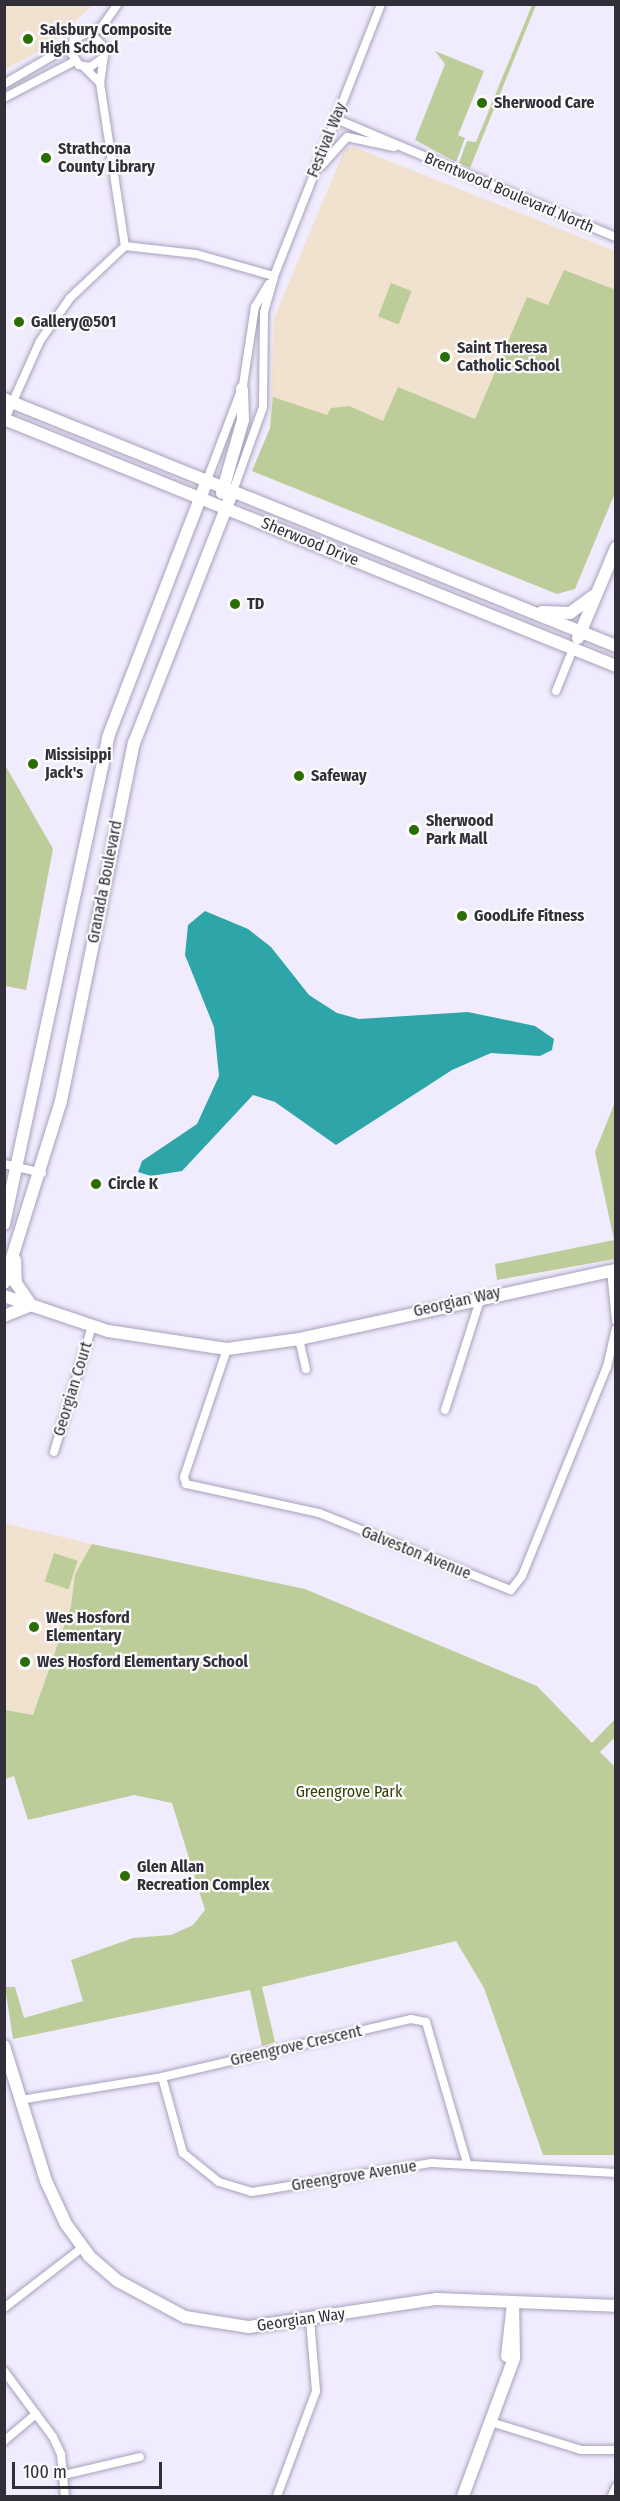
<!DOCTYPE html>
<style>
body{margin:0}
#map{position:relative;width:620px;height:2501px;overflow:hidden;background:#f0ebfd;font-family:"Fira Sans Condensed",sans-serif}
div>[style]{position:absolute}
.education>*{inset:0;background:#f0e2cf}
.green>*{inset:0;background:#bdcd99;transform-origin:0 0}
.water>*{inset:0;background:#2ea6a9}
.roads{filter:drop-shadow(0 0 2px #a9a0bc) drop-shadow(0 0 2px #a9a0bc)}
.street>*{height:8px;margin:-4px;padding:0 4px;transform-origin:4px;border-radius:4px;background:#fff}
.secondary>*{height:12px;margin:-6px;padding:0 6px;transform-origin:6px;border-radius:6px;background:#fff}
.dots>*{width:16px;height:16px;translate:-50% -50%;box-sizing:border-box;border:3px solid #fbfbfb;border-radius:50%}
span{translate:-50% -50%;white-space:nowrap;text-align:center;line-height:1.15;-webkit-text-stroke:4.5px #fbfbfb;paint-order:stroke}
.poi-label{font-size:16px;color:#322f3a;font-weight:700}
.left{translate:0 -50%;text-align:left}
.street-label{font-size:16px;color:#322f3a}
.park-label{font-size:16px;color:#323f05}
.frame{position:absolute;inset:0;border:6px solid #322f3a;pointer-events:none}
.scale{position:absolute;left:12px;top:2462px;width:150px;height:27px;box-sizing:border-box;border:3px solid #322f3a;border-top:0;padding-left:8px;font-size:18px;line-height:21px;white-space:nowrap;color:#322f3a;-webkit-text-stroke:4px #fbfbfb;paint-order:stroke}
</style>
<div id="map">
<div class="education">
<i style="clip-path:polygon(4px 5px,5px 4px,93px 5px,46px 48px,5px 69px)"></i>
<i style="clip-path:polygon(354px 147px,615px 251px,615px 492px,557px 594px,252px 471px,270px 428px,274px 318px,345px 149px)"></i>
<i style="clip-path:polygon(4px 1523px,92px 1544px,33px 1715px,22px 1716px,5px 1710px)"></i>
</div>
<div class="green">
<i style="clip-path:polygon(532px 5px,536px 5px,470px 168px,459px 163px,467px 141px,476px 142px)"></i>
<i style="clip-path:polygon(435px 51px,484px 71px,458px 135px,465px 138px,456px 162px,415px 140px,445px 64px)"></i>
<i style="clip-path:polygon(564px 270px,616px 290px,615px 493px,575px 589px,557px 594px,252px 471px,270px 428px,273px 397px,327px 415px,331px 408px,349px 406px,383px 421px,398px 387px,475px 419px,527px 297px,548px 305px)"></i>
<i style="left:391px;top:283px;width:22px;height:36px;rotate:21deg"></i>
<i style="clip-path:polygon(5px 765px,53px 849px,26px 990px,5px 986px)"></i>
<i style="clip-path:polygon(615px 1102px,615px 1259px,497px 1280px,495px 1264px,614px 1240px,595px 1152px)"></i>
<i style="clip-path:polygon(92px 1544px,305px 1589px,537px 1686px,592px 1743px,615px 1719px,615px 1737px,600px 1752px,616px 1768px,615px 2155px,543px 2155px,484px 1988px,456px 1941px,262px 1987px,275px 2042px,262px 2046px,250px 1990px,13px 2039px,5px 1987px,15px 1987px,24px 2018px,83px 2001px,71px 1960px,133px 1938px,171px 1935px,193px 1925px,205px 1910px,172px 1803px,134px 1795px,28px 1820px,14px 1776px,5px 1779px,5px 1710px,33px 1715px,71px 1606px,75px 1574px)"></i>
<i style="left:54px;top:1553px;width:25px;height:30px;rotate:18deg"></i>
</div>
<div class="water">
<i style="clip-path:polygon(205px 911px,248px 929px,271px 947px,309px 995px,337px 1013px,359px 1019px,468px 1012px,535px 1026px,554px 1039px,552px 1050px,540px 1056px,491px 1053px,452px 1070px,336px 1145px,275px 1102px,253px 1095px,182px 1171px,151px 1176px,138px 1172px,142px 1161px,197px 1124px,219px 1076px,214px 1027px,185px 955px,188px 925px)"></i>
</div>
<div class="roads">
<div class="street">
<i style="left:89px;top:32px;width:13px;rotate:-18deg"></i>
<i style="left:101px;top:28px;width:29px;rotate:-55deg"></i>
<i style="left:103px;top:58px;width:16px;rotate:145deg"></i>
<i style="left:90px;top:67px;width:11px;rotate:-170deg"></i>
<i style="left:79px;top:65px;width:17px;rotate:-123deg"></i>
<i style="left:70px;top:51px;width:13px;rotate:-72deg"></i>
<i style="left:74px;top:39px;width:17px;rotate:-25deg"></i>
<i style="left:89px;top:32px;width:23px;rotate:45deg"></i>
<i style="left:105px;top:48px;width:35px;rotate:98deg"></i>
<i style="left:100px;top:83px;width:165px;rotate:81.3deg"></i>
<i style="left:84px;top:67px;width:23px;rotate:45deg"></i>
<i style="left:4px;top:84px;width:78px;rotate:-30.2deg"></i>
<i style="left:4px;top:98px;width:80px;rotate:-27.5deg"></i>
<i style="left:336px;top:119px;width:304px;rotate:22.9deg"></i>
<i style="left:321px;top:166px;width:39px;rotate:-48deg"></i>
<i style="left:347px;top:137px;width:48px;rotate:12deg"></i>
<i style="left:5px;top:419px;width:85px;rotate:-65.8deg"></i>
<i style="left:40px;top:341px;width:52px;rotate:-55.1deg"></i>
<i style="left:70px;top:298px;width:76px;rotate:-43.4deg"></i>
<i style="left:125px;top:246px;width:71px;rotate:6.4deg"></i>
<i style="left:196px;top:254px;width:81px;rotate:15.8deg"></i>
<i style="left:207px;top:480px;width:102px;rotate:-69.2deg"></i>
<i style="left:243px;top:385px;width:79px;rotate:-81.3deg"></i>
<i style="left:255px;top:307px;width:27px;rotate:-59deg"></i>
<i style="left:233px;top:491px;width:89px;rotate:-70.3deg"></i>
<i style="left:263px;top:407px;width:95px;rotate:-89.4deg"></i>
<i style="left:264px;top:312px;width:37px;rotate:-74deg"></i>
<i style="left:274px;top:276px;width:292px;rotate:-68.5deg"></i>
<i style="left:556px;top:691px;width:45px;rotate:-68deg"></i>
<i style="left:4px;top:1164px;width:39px;rotate:13deg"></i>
<i style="left:611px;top:1270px;width:51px;rotate:84.4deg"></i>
<i style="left:299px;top:1339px;width:31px;rotate:77deg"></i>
<i style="left:227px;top:1349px;width:135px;rotate:108.6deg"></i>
<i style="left:184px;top:1477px;width:7px;rotate:74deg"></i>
<i style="left:186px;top:1484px;width:136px;rotate:12.3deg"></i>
<i style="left:319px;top:1513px;width:207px;rotate:21.9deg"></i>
<i style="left:511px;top:1590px;width:18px;rotate:-52deg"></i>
<i style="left:522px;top:1576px;width:226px;rotate:-67.9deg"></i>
<i style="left:607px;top:1367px;width:39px;rotate:-77deg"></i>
<i style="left:445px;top:1410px;width:119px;rotate:-72.3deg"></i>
<i style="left:54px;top:1452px;width:132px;rotate:-73.2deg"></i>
<i style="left:162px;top:2077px;width:79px;rotate:74.6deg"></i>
<i style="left:183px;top:2153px;width:46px;rotate:38.9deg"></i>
<i style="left:219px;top:2182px;width:34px;rotate:17deg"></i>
<i style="left:252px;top:2192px;width:182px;rotate:-9.2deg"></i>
<i style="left:432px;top:2163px;width:184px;rotate:3.1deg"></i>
<i style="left:20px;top:2100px;width:144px;rotate:-9.2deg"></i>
<i style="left:162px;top:2077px;width:256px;rotate:-13.1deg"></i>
<i style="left:411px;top:2019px;width:15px;rotate:11deg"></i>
<i style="left:426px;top:2022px;width:147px;rotate:73.8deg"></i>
<i style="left:4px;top:2308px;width:98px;rotate:-37.6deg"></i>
<i style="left:4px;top:2371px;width:82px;rotate:53.4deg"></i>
<i style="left:53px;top:2437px;width:19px;rotate:65deg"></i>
<i style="left:61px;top:2454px;width:42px;rotate:84.6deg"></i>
<i style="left:494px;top:2423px;width:91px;rotate:17.2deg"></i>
<i style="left:581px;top:2450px;width:35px"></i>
<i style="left:4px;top:2441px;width:42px;rotate:-40.2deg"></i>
<i style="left:64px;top:2475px;width:78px;rotate:-13.3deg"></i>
<i style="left:277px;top:2496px;width:112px;rotate:-69.6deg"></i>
<i style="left:316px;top:2391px;width:71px;rotate:-94.8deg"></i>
<i style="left:612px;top:2496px;width:10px;rotate:-66deg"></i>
</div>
<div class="secondary">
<i style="left:4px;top:399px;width:660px;rotate:21.98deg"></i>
<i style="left:4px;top:419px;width:660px;rotate:21.98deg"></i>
<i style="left:222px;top:493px;width:76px;rotate:-74deg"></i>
<i style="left:243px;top:420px;width:31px;rotate:-92deg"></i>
<i style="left:542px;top:612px;width:28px;rotate:2deg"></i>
<i style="left:570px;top:613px;width:32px;rotate:-36deg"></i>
<i style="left:578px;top:638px;width:98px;rotate:-67.1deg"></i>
<i style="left:4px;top:1224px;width:498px;rotate:-77.9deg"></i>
<i style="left:108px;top:737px;width:275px;rotate:-68.9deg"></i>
<i style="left:15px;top:1260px;width:23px;rotate:88deg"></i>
<i style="left:16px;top:1283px;width:25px;rotate:56deg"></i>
<i style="left:4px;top:1283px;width:191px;rotate:-72.6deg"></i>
<i style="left:61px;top:1101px;width:365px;rotate:-78.5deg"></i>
<i style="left:134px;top:743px;width:271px;rotate:-68.6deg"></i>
<i style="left:4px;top:1296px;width:110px;rotate:18.6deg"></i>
<i style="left:108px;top:1331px;width:120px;rotate:8.6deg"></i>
<i style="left:227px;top:1349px;width:73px;rotate:-7.9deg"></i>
<i style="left:299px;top:1339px;width:324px;rotate:-12.3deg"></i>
<i style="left:4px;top:1316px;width:29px;rotate:-22deg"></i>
<i style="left:4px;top:2046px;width:141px;rotate:72.7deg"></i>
<i style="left:46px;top:2181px;width:47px;rotate:65.1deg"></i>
<i style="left:66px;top:2224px;width:39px;rotate:54deg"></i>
<i style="left:89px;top:2256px;width:38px;rotate:41deg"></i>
<i style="left:118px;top:2281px;width:76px;rotate:28.2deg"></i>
<i style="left:185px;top:2317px;width:65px;rotate:8.9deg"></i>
<i style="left:249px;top:2327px;width:190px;rotate:-8.5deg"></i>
<i style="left:437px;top:2299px;width:179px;rotate:2.2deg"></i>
<i style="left:507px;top:2356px;width:53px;rotate:-83.5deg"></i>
<i style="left:463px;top:2496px;width:147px;rotate:-69.7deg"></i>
<i style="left:514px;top:2358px;width:55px;rotate:-91deg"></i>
</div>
</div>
<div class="dots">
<i style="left:28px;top:39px;background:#2a6d04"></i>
<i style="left:482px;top:103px;background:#2a6d04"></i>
<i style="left:46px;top:158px;background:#2a6d04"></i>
<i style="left:19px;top:322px;background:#2a6d04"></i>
<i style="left:445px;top:357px;background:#2a6d04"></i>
<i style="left:235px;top:604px;background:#2a6d04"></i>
<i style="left:33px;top:764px;background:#2a6d04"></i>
<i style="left:299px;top:776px;background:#2a6d04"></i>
<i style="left:414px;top:830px;background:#2a6d04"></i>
<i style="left:462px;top:916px;background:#2a6d04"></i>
<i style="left:96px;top:1184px;background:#2a6d04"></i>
<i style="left:34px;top:1627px;background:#2a6d04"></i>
<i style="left:25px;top:1662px;background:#2a6d04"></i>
<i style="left:125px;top:1876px;background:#2a6d04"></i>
</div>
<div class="poi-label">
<span class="left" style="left:40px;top:39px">Salsbury Composite<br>High School</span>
<span class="left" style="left:494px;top:103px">Sherwood Care</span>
<span class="left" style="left:58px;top:158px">Strathcona<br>County Library</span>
<span class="left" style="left:31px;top:322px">Gallery@501</span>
<span class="left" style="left:457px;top:357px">Saint Theresa<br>Catholic School</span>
<span class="left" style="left:247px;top:604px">TD</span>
<span class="left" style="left:45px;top:764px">Missisippi<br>Jack's</span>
<span class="left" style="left:311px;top:776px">Safeway</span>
<span class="left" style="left:426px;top:830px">Sherwood<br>Park Mall</span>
<span class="left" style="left:474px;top:916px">GoodLife Fitness</span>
<span class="left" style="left:108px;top:1184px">Circle K</span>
<span class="left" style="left:46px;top:1627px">Wes Hosford<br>Elementary</span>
<span class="left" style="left:37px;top:1662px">Wes Hosford Elementary School</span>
<span class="left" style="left:137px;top:1876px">Glen Allan<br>Recreation Complex</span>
</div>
<div class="street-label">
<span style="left:327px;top:140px;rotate:-68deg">Festival Way</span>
<span style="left:509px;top:193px;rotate:23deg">Brentwood Boulevard North</span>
<span style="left:310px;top:542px;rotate:22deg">Sherwood Drive</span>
<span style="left:105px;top:882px;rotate:-79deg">Granada Boulevard</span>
<span style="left:457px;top:1302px;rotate:-13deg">Georgian Way</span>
<span style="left:73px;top:1389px;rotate:-73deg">Georgian Court</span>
<span style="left:416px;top:1553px;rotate:22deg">Galveston Avenue</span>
<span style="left:296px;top:2046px;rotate:-13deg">Greengrove Crescent</span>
<span style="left:354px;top:2176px;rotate:-9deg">Greengrove Avenue</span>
<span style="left:301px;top:2320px;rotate:-8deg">Georgian Way</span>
</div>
<div class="park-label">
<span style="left:349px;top:1792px">Greengrove Park</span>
</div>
<div class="frame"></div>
<div class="scale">100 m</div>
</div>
